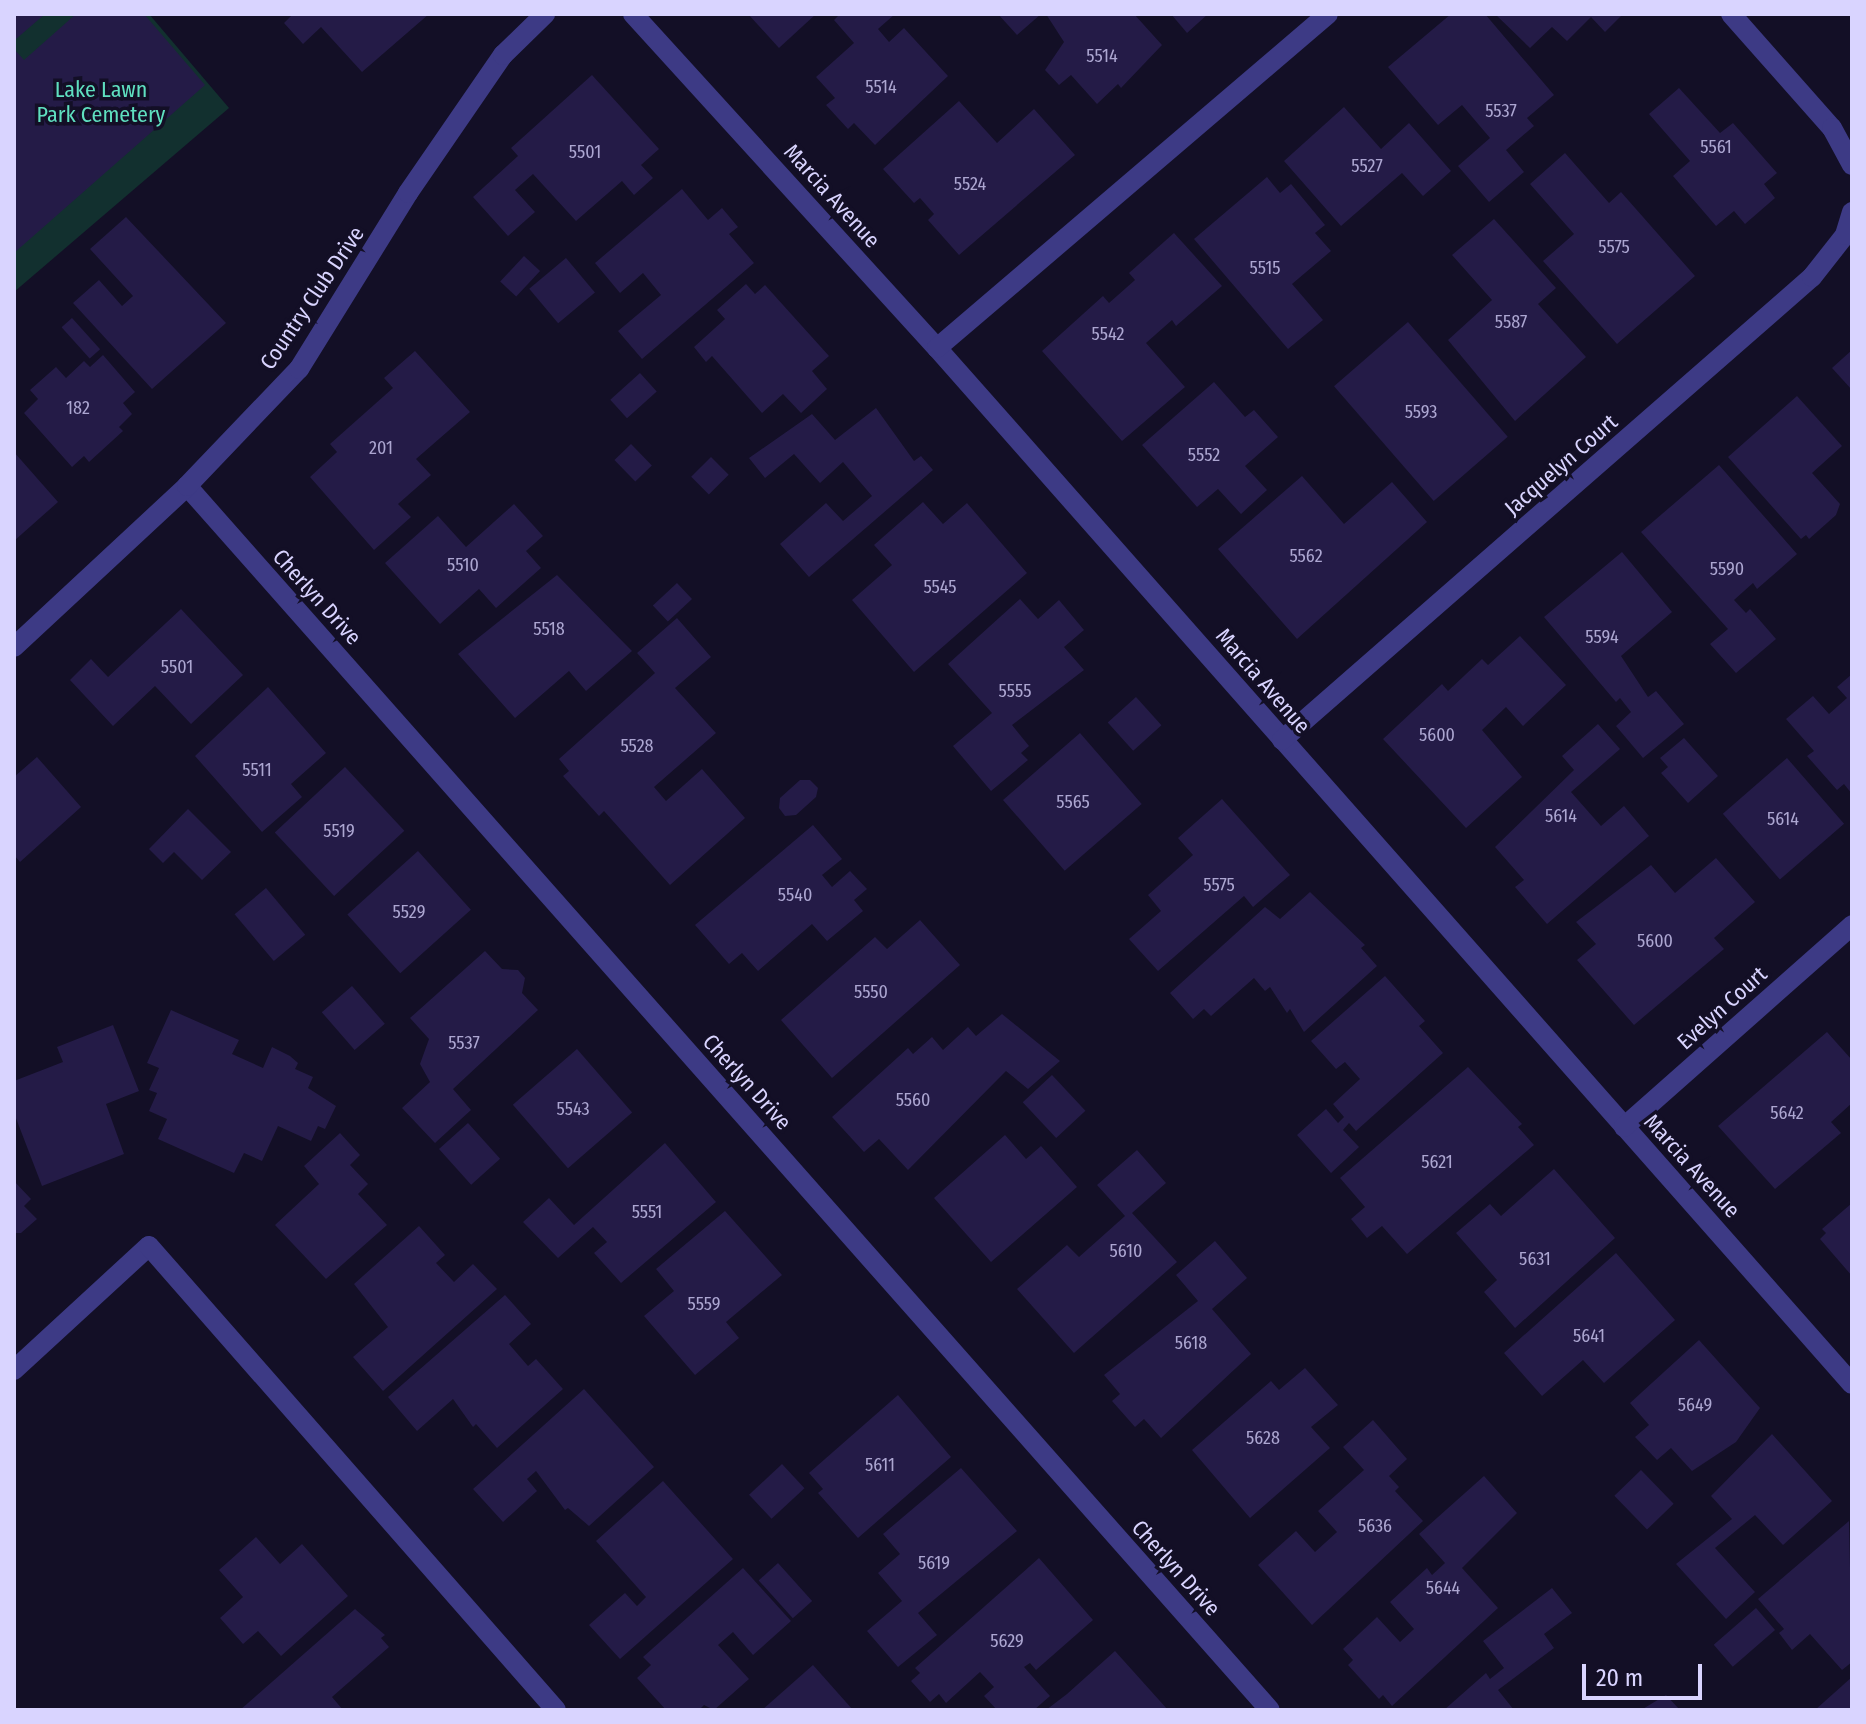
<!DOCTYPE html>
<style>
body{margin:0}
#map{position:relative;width:1866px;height:1724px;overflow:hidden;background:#130f26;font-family:"Fira Sans Condensed",sans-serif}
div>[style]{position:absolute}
.green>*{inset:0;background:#12302f}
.building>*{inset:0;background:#241b47;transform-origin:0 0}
.lane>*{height:20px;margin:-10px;padding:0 10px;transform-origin:10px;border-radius:10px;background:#3d3a85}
.street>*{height:20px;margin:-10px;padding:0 10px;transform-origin:10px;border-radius:10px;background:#3d3a85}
span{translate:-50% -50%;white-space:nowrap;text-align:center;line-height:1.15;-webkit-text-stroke:7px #130f26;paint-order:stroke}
.number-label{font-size:18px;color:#aca6d1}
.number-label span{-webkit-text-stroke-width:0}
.park-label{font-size:22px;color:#5fe0c0}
.street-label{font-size:22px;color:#d9d4ff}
.frame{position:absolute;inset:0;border:16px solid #d9d4ff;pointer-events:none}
.scale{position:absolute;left:1582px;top:1664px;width:120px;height:36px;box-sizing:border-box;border:4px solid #d9d4ff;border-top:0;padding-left:10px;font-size:24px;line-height:28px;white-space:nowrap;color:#d9d4ff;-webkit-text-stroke:6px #130f26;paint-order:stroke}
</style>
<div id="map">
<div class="green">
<i style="clip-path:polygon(14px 14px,149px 14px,229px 108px,14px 292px)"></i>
</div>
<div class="building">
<i style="clip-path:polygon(14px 14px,45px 14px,16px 39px)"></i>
<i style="clip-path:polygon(76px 14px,144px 14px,205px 85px,14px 253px,14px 49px,24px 60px)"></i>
<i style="clip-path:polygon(293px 14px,429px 14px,362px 72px,321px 27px,303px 44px,284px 23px)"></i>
<i style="clip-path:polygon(748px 14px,816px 14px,779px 48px)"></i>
<i style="clip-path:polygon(840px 14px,895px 14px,878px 29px,889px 42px,904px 28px,948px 76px,875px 145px,854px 123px,848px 129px,826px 105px,835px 98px,816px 77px,854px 43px,834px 20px)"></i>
<i style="clip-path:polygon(998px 14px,1041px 14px,1017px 35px)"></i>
<i style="clip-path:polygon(1046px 14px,1134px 14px,1162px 45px,1121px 88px,1118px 84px,1097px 104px,1071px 75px,1059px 85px,1045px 70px,1064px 42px)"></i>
<i style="clip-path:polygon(1171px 14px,1208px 14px,1187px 33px)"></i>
<i style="clip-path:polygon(1451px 14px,1485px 14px,1554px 95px,1527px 118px,1534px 126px,1506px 150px,1524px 172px,1489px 202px,1458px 166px,1490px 138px,1462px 105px,1438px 125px,1388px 67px)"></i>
<i style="clip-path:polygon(1495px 14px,1623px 14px,1605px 32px,1591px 17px,1567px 41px,1552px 27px,1530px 48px)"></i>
<i style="clip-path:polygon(592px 75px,659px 149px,641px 165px,653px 178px,634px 195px,622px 181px,576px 221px,533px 174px,515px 190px,535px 212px,508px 236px,473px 197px,518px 156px,511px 148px)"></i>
<i style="clip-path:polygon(1679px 88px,1720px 133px,1733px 123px,1777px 173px,1764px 184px,1775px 198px,1745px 224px,1734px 211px,1716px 226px,1673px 176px,1690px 161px,1649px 114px)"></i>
<i style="clip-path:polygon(959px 101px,997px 143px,1034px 109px,1075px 155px,959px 255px,928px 220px,934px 214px,920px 198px,914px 203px,883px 169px)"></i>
<i style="clip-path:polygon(1344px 107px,1381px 149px,1409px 123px,1451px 171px,1423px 196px,1402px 173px,1341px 226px,1284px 161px)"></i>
<i style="clip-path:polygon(1565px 153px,1609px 203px,1621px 192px,1695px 276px,1617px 344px,1543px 261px,1574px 234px,1530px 184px)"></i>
<i style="clip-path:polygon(1267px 177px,1280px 193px,1291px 184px,1325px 225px,1315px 233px,1331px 251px,1292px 284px,1323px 320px,1288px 349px,1194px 239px)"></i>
<i style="clip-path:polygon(682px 189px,708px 220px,722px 208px,738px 227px,729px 234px,754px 263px,642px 359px,618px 331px,661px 295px,643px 273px,620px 293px,595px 263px)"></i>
<i style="clip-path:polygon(126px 217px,226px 323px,152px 389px,73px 303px,99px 280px,122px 306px,133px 296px,90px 249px)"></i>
<i style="clip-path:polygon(1494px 219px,1556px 288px,1538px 304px,1586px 357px,1515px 421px,1448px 340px,1492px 300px,1452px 255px)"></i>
<i style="clip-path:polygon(1174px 233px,1222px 286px,1176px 326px,1172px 320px,1146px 343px,1185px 387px,1122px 441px,1042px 351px,1103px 296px,1109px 303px,1135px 280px,1129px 273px)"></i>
<i style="left:524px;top:256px;width:22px;height:35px;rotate:43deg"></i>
<i style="left:566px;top:258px;width:45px;height:48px;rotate:50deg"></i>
<i style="clip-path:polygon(746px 284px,755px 294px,765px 285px,829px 356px,812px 371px,827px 389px,801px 413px,783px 394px,762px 413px,712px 356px,706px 362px,694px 347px,725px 319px,717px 310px)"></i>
<i style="left:72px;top:318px;width:42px;height:14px;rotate:48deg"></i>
<i style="left:1408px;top:322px;width:152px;height:98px;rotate:49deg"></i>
<i style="clip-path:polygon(1852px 350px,1852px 390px,1832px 368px)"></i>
<i style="clip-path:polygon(415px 351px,470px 412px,416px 459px,431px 475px,398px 504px,411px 517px,374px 550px,310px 477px,337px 452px,330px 444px,393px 388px,384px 378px)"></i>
<i style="clip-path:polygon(103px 355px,135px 392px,123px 403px,132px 414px,119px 427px,123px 431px,89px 462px,84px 456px,72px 467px,24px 413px,38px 399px,30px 390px,56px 367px,66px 378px,84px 361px,90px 367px)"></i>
<i style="left:640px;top:373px;width:25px;height:40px;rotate:48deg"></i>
<i style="clip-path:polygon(1214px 382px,1245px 417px,1254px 410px,1278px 437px,1245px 466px,1267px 490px,1241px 514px,1218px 489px,1197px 507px,1142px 445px)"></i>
<i style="clip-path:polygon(1797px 396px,1842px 446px,1812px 473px,1840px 504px,1836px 515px,1809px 539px,1806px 535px,1801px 539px,1728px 457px)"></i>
<i style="clip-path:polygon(876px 408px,914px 461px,921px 456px,933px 470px,809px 577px,780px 544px,826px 503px,843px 521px,872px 496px,843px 462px,820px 483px,794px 454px,765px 478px,749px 458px,812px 414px,835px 440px)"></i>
<i style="left:631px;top:444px;width:30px;height:23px;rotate:46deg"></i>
<i style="clip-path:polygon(14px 452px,58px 502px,14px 541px)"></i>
<i style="left:711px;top:457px;width:25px;height:28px;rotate:45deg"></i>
<i style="clip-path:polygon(1719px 465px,1797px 554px,1757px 589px,1753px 583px,1734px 600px,1746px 613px,1750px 609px,1776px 639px,1736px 673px,1710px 644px,1728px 629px,1641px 532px)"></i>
<i style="clip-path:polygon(1302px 476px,1344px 524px,1392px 482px,1427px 522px,1297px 639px,1218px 549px)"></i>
<i style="clip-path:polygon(923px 502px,943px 524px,967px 503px,1027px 573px,914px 672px,852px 600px,892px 565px,874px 545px)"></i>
<i style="clip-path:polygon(514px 504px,543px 536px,526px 551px,541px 568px,496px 608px,479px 589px,440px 624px,385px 563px,438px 516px,466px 547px)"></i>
<i style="clip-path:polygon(1622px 552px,1672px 612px,1621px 656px,1648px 697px,1656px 691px,1684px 724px,1643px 758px,1616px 726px,1631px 712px,1620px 698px,1616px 702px,1544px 617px)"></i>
<i style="clip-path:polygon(557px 575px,632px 651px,586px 691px,569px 671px,515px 718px,458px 654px)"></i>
<i style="left:677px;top:583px;width:22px;height:33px;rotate:47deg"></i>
<i style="clip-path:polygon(1020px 599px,1038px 619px,1059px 600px,1084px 630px,1064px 647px,1084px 670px,1012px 725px,1029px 746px,1021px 753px,1028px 760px,991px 791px,953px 746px,992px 713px,948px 664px)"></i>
<i style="clip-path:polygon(181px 609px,243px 675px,191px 724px,155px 686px,113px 726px,70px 680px,91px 659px,108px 677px)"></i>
<i style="clip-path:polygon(677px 618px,711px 657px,675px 688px,716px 733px,654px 787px,666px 801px,702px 769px,745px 818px,670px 885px,604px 811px,599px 816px,563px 776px,569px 771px,559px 759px,655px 673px,637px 653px)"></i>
<i style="clip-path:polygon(1520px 636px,1566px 685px,1523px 726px,1506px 707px,1482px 730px,1522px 777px,1466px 828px,1383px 739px,1442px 684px,1448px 691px,1482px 659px,1488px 665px)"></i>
<i style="clip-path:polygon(1852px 674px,1852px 794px,1844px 784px,1837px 790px,1807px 756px,1814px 751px,1786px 719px,1813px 696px,1829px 714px,1847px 698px,1837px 687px)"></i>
<i style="clip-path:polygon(268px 687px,326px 753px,291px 784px,302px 797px,262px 832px,195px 756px)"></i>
<i style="left:1136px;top:697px;width:38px;height:38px;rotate:48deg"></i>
<i style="clip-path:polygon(1598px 724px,1620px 749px,1571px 792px,1601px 826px,1624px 806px,1649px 836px,1547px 924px,1515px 887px,1524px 880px,1495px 847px,1574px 770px,1562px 756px)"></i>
<i style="left:1080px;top:733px;width:94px;height:102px;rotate:49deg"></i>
<i style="clip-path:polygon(1684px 738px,1718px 776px,1688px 803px,1661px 773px,1668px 767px,1660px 758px)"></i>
<i style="clip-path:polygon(37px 757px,81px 807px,20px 862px,14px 855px,14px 777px)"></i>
<i style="left:1787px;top:758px;width:87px;height:85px;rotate:49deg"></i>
<i style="left:345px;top:767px;width:87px;height:96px;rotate:47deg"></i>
<i style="clip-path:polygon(800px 780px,810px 780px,818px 788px,816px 797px,796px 815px,785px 816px,779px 808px,780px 798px)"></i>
<i style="clip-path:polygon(1222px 799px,1290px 875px,1253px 907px,1244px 896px,1158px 971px,1129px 939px,1161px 911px,1148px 895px,1193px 855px,1178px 838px)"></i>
<i style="clip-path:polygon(188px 809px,231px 852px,202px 880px,174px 852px,163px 863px,149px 849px)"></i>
<i style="clip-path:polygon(813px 825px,842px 859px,822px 875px,832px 887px,850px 871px,867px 889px,854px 900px,863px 911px,827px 941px,812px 924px,758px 971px,742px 953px,729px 964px,695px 925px)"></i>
<i style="left:418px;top:851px;width:79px;height:95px;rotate:48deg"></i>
<i style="clip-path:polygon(1716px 858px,1755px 902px,1714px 938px,1724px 949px,1634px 1025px,1577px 960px,1596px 944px,1576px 922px,1651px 865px,1675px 893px)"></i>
<i style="left:266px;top:888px;width:61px;height:41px;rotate:50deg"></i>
<i style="clip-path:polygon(1310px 892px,1365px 945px,1361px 948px,1377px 966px,1304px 1032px,1290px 1009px,1287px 1013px,1270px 987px,1265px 991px,1254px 978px,1211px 1016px,1204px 1009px,1193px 1019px,1170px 993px,1265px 907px,1280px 919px)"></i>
<i style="clip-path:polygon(920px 920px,960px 965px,832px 1078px,781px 1020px,875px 937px,887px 949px)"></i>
<i style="clip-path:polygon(485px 951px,502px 969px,518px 970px,525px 978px,522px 993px,538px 1010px,453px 1089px,471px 1110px,435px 1143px,402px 1108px,430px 1082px,420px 1064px,429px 1039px,410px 1018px)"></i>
<i style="clip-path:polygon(1385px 976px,1425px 1021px,1419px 1026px,1443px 1053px,1356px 1131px,1349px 1123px,1343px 1130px,1359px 1147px,1331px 1173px,1297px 1135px,1326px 1109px,1338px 1123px,1344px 1117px,1333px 1104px,1360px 1079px,1345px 1062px,1336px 1069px,1311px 1041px)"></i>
<i style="left:352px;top:986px;width:50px;height:40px;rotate:49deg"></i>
<i style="clip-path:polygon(171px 1010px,239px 1040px,232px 1054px,263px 1068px,272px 1047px,290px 1056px,298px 1063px,295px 1069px,313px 1077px,308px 1088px,336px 1106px,325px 1129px,318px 1126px,311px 1141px,278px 1126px,262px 1161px,244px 1153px,234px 1173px,158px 1139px,167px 1119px,149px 1111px,157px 1093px,149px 1090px,159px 1068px,147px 1063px)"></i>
<i style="clip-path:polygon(1002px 1014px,1060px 1061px,1028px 1089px,1006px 1071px,908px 1170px,879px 1139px,864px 1152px,832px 1117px,908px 1048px,913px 1054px,932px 1037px,943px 1050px,968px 1027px,976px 1036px)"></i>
<i style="clip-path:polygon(113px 1025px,139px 1091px,106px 1104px,124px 1154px,42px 1186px,14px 1113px,14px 1081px,63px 1062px,57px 1047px)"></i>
<i style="clip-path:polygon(1827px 1032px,1852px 1060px,1852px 1103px,1831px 1122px,1841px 1133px,1775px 1189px,1718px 1126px)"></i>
<i style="left:577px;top:1049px;width:84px;height:85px;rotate:49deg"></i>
<i style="clip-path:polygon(1468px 1067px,1522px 1124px,1518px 1127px,1534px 1145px,1407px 1254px,1382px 1226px,1367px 1238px,1351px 1219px,1365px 1207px,1340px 1178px)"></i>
<i style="left:1052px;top:1075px;width:49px;height:40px;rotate:47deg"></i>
<i style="left:468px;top:1123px;width:48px;height:39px;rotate:48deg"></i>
<i style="clip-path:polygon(340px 1133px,360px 1155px,350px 1165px,368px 1184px,358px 1194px,387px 1225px,326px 1279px,275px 1225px,319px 1184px,304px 1166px)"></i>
<i style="clip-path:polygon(1005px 1135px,1026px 1159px,1041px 1146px,1077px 1187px,991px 1262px,934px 1198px)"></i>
<i style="clip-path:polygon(665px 1143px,716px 1202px,621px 1283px,594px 1253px,607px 1242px,593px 1227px,558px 1258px,523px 1222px,549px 1198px,574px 1225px)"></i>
<i style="clip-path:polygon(1137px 1150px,1166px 1183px,1132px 1213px,1177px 1262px,1074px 1353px,1017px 1289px,1067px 1245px,1079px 1257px,1125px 1216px,1097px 1185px)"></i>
<i style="clip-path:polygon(1554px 1169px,1615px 1238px,1515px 1328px,1484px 1292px,1497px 1280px,1456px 1233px,1490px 1204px,1501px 1216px)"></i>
<i style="clip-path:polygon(14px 1181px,31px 1199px,24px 1206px,37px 1219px,21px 1233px,14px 1233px)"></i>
<i style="clip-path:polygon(1852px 1203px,1852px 1276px,1820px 1239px,1826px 1233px,1822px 1229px)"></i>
<i style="clip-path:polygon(725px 1211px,782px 1275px,726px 1322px,739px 1338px,695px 1375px,644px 1316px,674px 1291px,656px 1269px)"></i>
<i style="clip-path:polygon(419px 1226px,445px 1255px,436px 1263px,454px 1282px,473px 1264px,497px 1289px,383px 1391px,353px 1357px,388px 1327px,354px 1284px)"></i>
<i style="clip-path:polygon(1215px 1241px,1247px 1278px,1212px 1309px,1251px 1354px,1161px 1438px,1144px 1419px,1135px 1427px,1112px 1401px,1120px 1394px,1104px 1375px,1198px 1301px,1176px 1275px)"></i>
<i style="clip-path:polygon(1616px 1253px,1675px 1320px,1604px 1383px,1583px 1360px,1542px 1396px,1504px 1353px)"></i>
<i style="clip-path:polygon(505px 1295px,531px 1324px,509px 1344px,528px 1366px,536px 1359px,563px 1389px,497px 1448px,476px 1424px,473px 1427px,453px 1399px,417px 1431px,388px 1397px)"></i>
<i style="clip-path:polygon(1699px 1340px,1760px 1408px,1736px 1442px,1692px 1471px,1671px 1448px,1657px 1460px,1635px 1437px,1649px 1425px,1630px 1403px)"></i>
<i style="clip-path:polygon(1305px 1368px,1338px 1405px,1311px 1427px,1330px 1448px,1250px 1518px,1192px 1450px,1271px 1381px,1279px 1390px)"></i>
<i style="clip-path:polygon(584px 1389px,654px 1467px,589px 1526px,568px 1508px,565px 1510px,536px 1471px,527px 1479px,537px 1491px,503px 1522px,473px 1489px)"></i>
<i style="clip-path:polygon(898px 1395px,951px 1457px,858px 1538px,818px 1493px,823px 1489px,809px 1473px)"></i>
<i style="clip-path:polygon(1373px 1420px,1407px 1459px,1389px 1476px,1399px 1487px,1395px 1491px,1423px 1521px,1312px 1625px,1258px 1565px,1296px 1531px,1315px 1552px,1337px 1532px,1318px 1511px,1364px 1470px,1343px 1447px)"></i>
<i style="clip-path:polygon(1772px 1434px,1832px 1501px,1783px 1545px,1755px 1515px,1715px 1548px,1755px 1592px,1726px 1619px,1676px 1564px,1732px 1519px,1711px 1496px)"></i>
<i style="left:782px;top:1464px;width:33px;height:45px;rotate:47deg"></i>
<i style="clip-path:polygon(961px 1468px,1017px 1531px,918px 1613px,937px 1635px,898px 1667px,867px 1631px,902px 1601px,878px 1573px,900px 1554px,883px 1534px)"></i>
<i style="left:1641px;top:1470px;width:47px;height:37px;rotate:46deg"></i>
<i style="clip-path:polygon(1484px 1476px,1517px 1513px,1462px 1568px,1498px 1608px,1392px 1706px,1383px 1695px,1379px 1699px,1348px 1665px,1353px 1660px,1343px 1649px,1377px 1617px,1400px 1642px,1414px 1629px,1390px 1602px,1427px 1568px,1432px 1575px,1445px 1563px,1419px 1534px)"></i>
<i style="clip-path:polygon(663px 1481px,733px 1559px,620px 1659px,589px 1625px,625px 1593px,637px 1606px,646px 1597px,596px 1541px)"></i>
<i style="clip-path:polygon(1849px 1521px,1852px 1662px,1842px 1670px,1810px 1634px,1792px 1650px,1779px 1633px,1784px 1629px,1758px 1599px)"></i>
<i style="clip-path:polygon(256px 1537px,280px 1564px,302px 1544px,348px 1596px,281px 1656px,258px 1631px,243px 1644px,220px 1618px,243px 1597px,219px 1570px)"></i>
<i style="clip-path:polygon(1039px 1558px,1093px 1620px,1036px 1670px,1030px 1663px,1024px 1667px,1050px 1696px,1034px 1710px,997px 1710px,984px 1696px,994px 1687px,980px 1672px,946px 1703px,939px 1694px,930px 1702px,911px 1681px,920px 1673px,915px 1668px)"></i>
<i style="left:778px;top:1563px;width:51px;height:26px;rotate:48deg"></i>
<i style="clip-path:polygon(743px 1568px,791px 1621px,753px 1655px,733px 1632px,718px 1645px,749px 1679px,714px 1710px,704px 1705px,699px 1710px,666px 1710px,637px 1678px,651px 1665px,643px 1657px)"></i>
<i style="clip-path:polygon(1552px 1588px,1572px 1613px,1544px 1634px,1554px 1648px,1498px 1690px,1514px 1710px,1444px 1710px,1486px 1673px,1490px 1679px,1504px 1668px,1483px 1641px)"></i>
<i style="left:1756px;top:1608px;width:29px;height:56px;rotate:49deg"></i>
<i style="clip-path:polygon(355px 1609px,385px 1635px,381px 1638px,389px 1647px,332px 1697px,343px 1710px,240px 1710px)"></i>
<i style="clip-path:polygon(1115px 1651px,1168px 1710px,1046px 1710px,1067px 1694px)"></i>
<i style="clip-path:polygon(813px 1665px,853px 1710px,762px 1710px)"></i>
<i style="clip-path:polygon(1852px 1677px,1852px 1710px,1815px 1710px)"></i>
<i style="clip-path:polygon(1666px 1695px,1680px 1710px,1641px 1710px)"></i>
</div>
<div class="lane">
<i style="left:14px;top:1370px;width:183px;rotate:-42.6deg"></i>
<i style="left:149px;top:1246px;width:617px;rotate:48.74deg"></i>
</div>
<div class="street">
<i style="left:633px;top:14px;width:452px;rotate:47.7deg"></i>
<i style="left:937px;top:348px;width:1382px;rotate:48.55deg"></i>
<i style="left:1731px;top:14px;width:152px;rotate:48.5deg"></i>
<i style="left:1832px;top:128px;width:42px;rotate:61.6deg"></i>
<i style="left:937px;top:348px;width:514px;rotate:-40.5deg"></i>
<i style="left:187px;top:486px;width:1634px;rotate:48.5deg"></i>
<i style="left:14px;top:647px;width:236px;rotate:-42.9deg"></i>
<i style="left:187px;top:486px;width:162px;rotate:-46.3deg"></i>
<i style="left:299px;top:369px;width:207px;rotate:-58.2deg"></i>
<i style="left:408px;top:193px;width:168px;rotate:-55.5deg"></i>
<i style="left:503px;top:55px;width:59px;rotate:-44.3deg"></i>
<i style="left:1282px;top:740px;width:704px;rotate:-41.14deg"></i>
<i style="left:1812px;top:277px;width:53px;rotate:-51.8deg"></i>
<i style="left:1845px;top:235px;width:24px;rotate:-73deg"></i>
<i style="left:1624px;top:1127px;width:305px;rotate:-41.5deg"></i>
</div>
<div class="number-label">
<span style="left:1102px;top:56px">5514</span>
<span style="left:881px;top:87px">5514</span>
<span style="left:1501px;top:111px">5537</span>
<span style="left:1716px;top:147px">5561</span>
<span style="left:585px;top:152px">5501</span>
<span style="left:1367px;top:166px">5527</span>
<span style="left:970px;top:184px">5524</span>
<span style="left:1614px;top:247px">5575</span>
<span style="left:1265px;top:268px">5515</span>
<span style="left:1511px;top:322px">5587</span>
<span style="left:1108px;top:334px">5542</span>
<span style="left:78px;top:408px">182</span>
<span style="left:1421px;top:412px">5593</span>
<span style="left:381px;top:448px">201</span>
<span style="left:1204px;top:455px">5552</span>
<span style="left:1306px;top:556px">5562</span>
<span style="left:463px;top:565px">5510</span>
<span style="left:1727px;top:569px">5590</span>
<span style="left:940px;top:587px">5545</span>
<span style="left:549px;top:629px">5518</span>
<span style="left:1602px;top:637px">5594</span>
<span style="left:177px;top:667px">5501</span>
<span style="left:1015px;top:691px">5555</span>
<span style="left:1437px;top:735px">5600</span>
<span style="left:637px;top:746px">5528</span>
<span style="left:257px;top:770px">5511</span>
<span style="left:1073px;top:802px">5565</span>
<span style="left:1561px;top:816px">5614</span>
<span style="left:1783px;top:819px">5614</span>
<span style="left:339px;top:831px">5519</span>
<span style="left:1219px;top:885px">5575</span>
<span style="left:795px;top:895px">5540</span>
<span style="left:409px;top:912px">5529</span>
<span style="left:1655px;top:941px">5600</span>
<span style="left:871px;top:992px">5550</span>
<span style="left:464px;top:1043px">5537</span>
<span style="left:913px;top:1100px">5560</span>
<span style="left:573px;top:1109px">5543</span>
<span style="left:1787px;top:1113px">5642</span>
<span style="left:1437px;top:1162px">5621</span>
<span style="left:647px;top:1212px">5551</span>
<span style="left:1126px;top:1251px">5610</span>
<span style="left:1535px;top:1259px">5631</span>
<span style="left:704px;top:1304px">5559</span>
<span style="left:1589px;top:1336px">5641</span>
<span style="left:1191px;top:1343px">5618</span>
<span style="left:1695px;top:1405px">5649</span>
<span style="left:1263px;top:1438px">5628</span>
<span style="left:880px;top:1465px">5611</span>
<span style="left:1375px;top:1526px">5636</span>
<span style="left:934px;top:1563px">5619</span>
<span style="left:1443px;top:1588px">5644</span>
<span style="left:1007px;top:1641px">5629</span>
</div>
<div class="park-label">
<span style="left:101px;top:102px">Lake Lawn<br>Park Cemetery</span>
</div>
<div class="street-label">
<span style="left:832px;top:196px;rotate:48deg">Marcia Avenue</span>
<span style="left:312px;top:298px;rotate:-56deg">Country Club Drive</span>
<span style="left:1561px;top:465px;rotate:-41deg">Jacquelyn Court</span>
<span style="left:317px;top:597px;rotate:48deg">Cherlyn Drive</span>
<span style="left:1263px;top:681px;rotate:49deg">Marcia Avenue</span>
<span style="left:1722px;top:1008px;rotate:-42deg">Evelyn Court</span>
<span style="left:747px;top:1082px;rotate:48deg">Cherlyn Drive</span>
<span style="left:1692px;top:1166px;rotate:48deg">Marcia Avenue</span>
<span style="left:1176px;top:1568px;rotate:48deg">Cherlyn Drive</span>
</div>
<div class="frame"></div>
<div class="scale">20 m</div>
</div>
